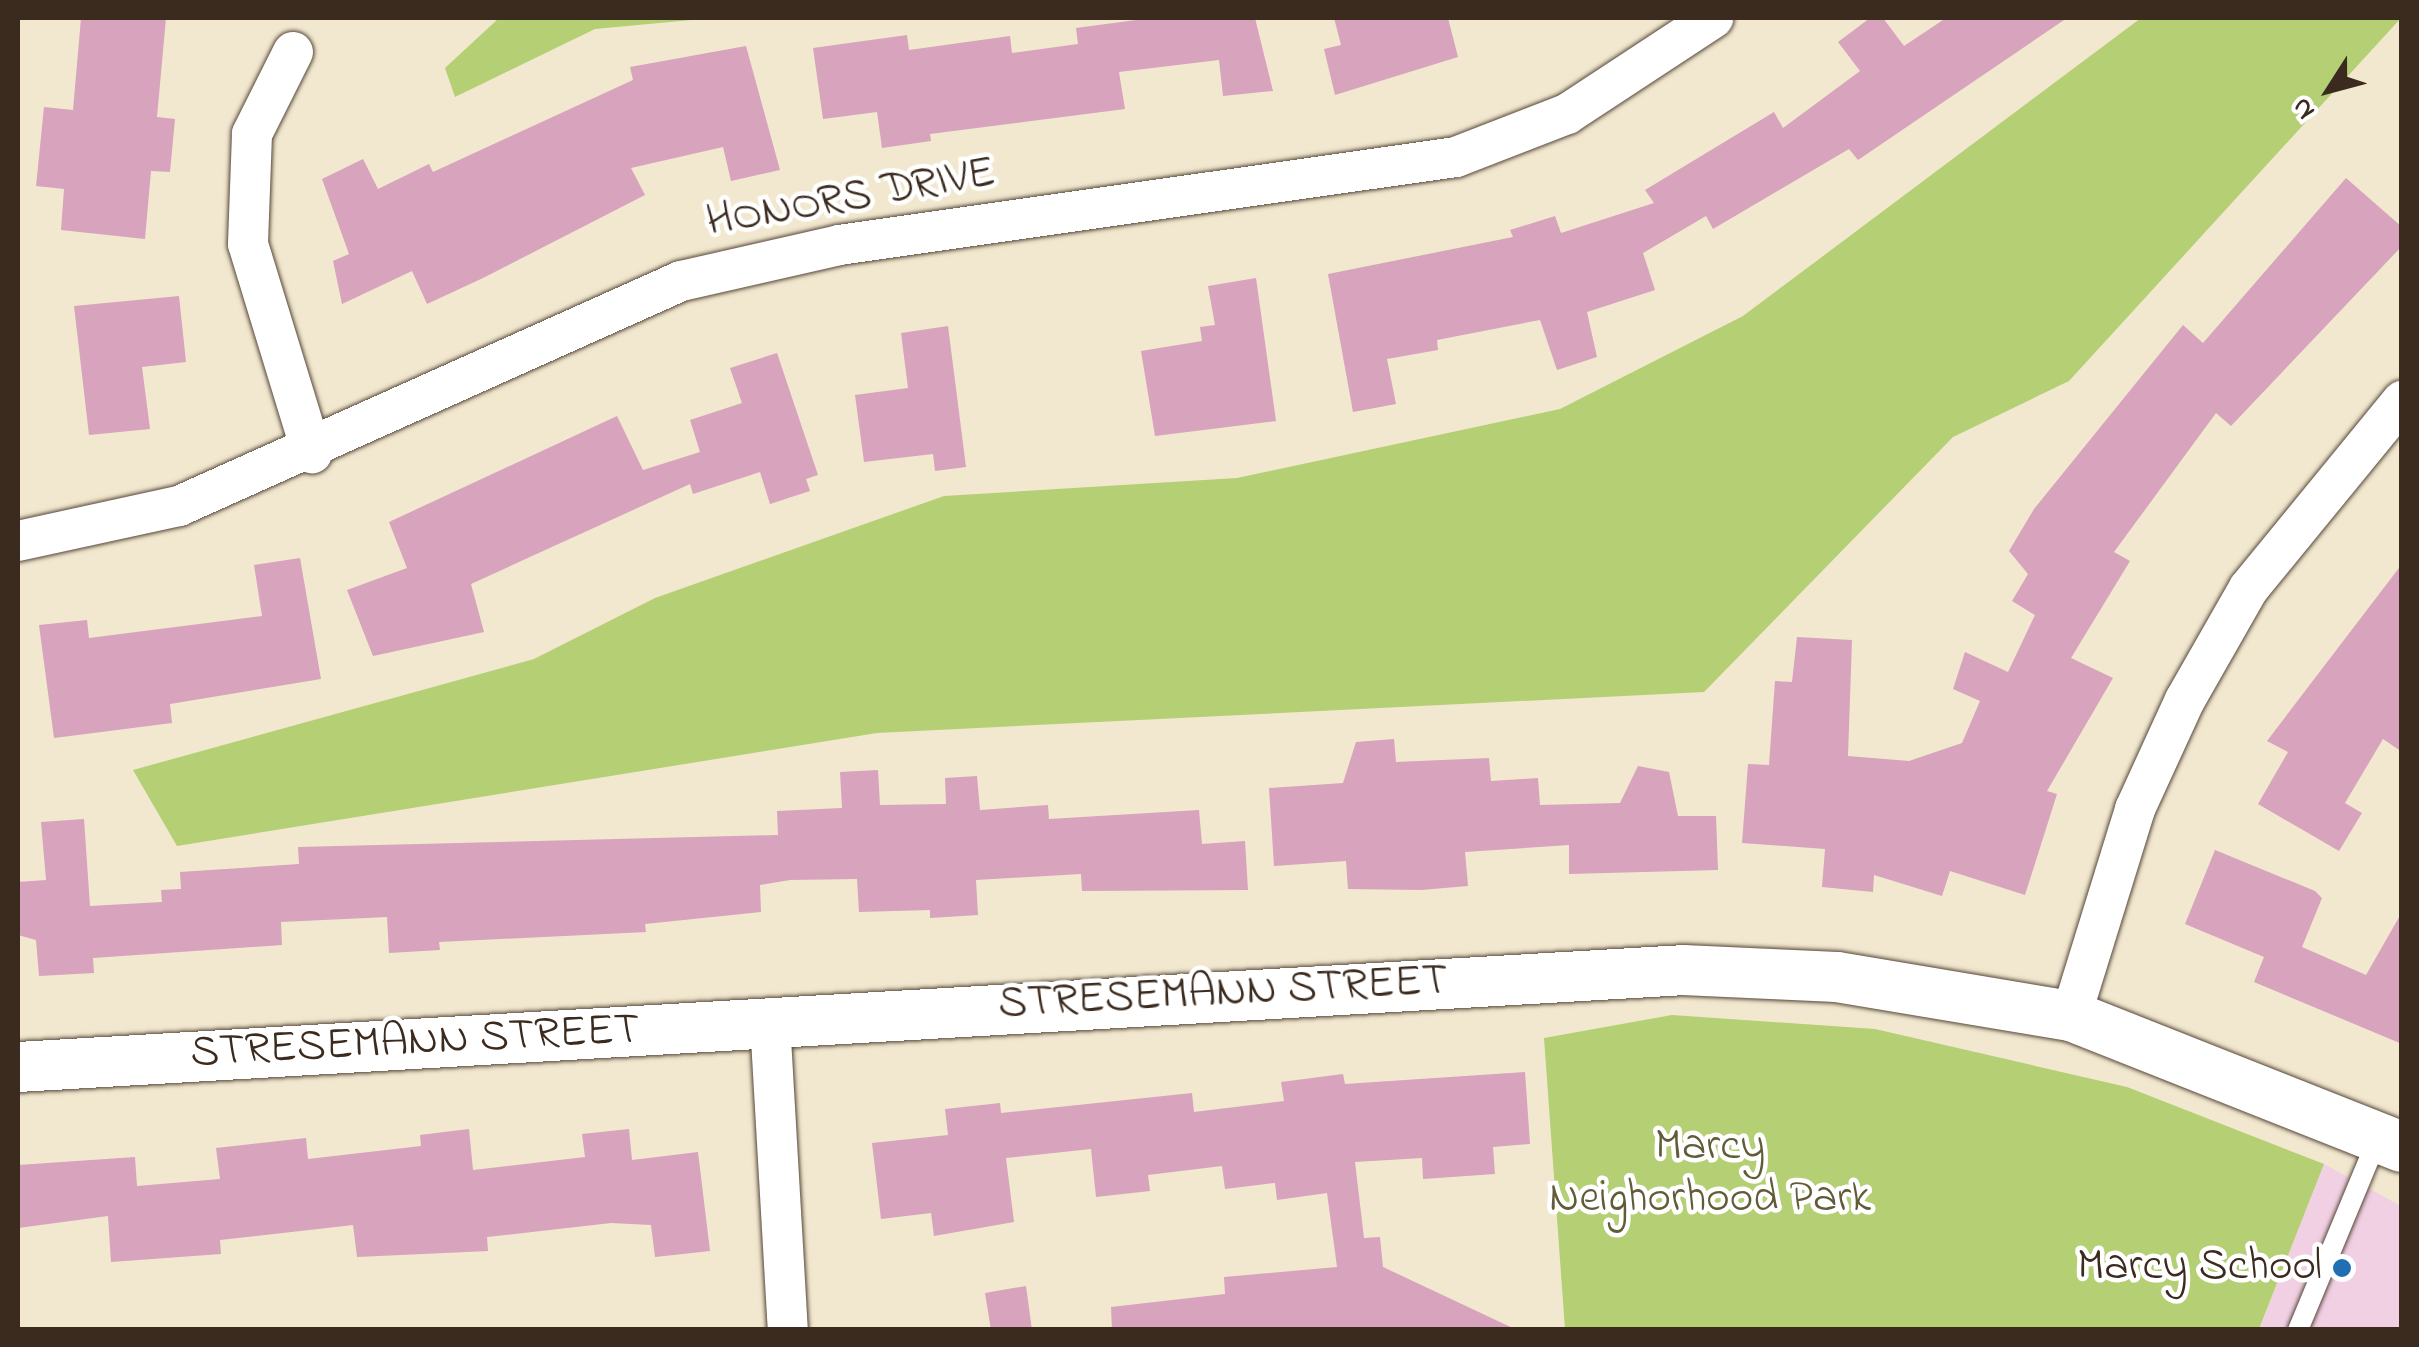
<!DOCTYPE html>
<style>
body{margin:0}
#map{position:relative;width:2419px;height:1347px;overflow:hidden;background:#f1e8cf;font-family:"Indie Flower",sans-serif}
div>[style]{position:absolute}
.built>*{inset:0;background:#f1d0e3}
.green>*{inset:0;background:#b5cf74}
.building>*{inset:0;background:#d7a3bd}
.roads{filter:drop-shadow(0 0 2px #564639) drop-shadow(0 0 2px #564639)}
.service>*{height:20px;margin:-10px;padding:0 10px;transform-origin:10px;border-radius:10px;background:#fff}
.minor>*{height:40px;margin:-20px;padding:0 20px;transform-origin:20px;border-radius:20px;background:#fff}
.tertiary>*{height:50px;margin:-25px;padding:0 25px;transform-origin:25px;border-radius:25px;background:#fff}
.dots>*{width:28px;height:28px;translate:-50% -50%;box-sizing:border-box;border:5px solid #fff;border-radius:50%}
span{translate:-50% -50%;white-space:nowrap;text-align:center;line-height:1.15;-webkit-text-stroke:9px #fff;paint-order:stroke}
.street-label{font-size:45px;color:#3b2a1e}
.park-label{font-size:45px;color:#605c38}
.poi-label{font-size:45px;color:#3b2a1e}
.right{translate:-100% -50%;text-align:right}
.frame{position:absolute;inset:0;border:20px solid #3b2a1e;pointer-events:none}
.north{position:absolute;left:2279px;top:40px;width:100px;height:100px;-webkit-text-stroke:8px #fff;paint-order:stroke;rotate:234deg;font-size:28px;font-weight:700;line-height:40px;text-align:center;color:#3b2a1e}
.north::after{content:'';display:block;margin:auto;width:35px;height:45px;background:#3b2a1e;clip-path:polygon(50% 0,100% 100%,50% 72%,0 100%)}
</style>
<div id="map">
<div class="built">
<i style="clip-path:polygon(2324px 1164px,2401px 1206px,2401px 1329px,2259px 1330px)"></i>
</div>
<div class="green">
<i style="clip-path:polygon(499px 18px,713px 18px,595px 29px,455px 97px,445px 68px)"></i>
<i style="clip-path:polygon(2141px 18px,2401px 18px,2069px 381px,1953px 437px,1704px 692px,877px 733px,177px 846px,133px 770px,534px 659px,655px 598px,944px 496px,1237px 478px,1560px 409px,1743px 316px)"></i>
<i style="clip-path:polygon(1672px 1015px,1875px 1029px,2127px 1087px,2324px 1164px,2259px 1329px,1565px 1329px,1544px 1038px)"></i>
</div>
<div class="building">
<i style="clip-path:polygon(81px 18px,166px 18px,157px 117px,175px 119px,170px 172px,151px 171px,145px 239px,61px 230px,64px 189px,36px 186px,44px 107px,73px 110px)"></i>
<i style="clip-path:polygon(1151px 18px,1255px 18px,1273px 91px,1223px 96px,1219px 60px,1119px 72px,1125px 109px,930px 134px,931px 141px,882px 148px,877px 112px,823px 119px,813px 48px,907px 35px,909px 50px,1010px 36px,1012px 53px,1078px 44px,1076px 28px)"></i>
<i style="clip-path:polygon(1334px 18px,1448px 18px,1458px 57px,1335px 95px,1324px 49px,1341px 45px)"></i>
<i style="clip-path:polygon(1870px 18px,1883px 18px,1904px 46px,1946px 18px,2067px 18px,1858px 160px,1849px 149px,1713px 229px,1706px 216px,1643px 253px,1655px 290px,1587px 312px,1597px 357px,1557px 370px,1540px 320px,1437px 340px,1438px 350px,1387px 359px,1396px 404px,1353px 412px,1328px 274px,1513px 237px,1510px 230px,1555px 216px,1561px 233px,1654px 203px,1645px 190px,1774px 112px,1783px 128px,1860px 71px,1838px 42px)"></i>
<i style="clip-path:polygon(746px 46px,780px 170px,731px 181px,723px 147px,631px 168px,645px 195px,483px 278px,427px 304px,412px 271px,342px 304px,333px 261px,349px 254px,322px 179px,363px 159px,378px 189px,429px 164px,433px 172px,633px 80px,630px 67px)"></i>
<i style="clip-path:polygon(2346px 178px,2402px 227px,2402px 246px,2231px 426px,2216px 413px,2114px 552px,2130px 561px,2071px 658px,2113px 678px,2047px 791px,2057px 794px,2025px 895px,1950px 871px,1942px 896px,1874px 875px,1873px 892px,1822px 887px,1825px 849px,1742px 843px,1748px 764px,1769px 765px,1775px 681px,1792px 682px,1797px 637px,1852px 640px,1848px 756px,1909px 761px,1962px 743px,1980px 701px,1953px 689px,1965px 652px,2008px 672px,2035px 615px,2012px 601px,2028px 574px,2009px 551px,2034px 509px,2183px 325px,2203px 343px)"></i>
<i style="clip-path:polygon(1256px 278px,1276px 421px,1155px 436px,1141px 351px,1202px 341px,1200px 327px,1215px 325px,1208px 286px)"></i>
<i style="clip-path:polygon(179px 296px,186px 362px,142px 367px,150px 429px,89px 435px,74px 306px)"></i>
<i style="clip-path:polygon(948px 326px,966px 467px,935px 471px,933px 454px,864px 462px,855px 395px,908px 388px,901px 333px)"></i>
<i style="clip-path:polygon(777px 353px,818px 475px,806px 479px,810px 491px,770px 504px,760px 472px,693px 494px,690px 484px,471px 584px,484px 632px,373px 656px,347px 590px,407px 568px,389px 522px,617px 416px,643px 470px,700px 452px,690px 420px,742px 403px,730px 368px)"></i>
<i style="clip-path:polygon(300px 558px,321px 679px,170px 704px,172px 723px,54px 738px,39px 625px,87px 620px,89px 638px,262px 616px,254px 565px)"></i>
<i style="clip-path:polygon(2402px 564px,2402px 752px,2383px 739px,2345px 803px,2362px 813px,2339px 851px,2258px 804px,2288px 752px,2267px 741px)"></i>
<i style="clip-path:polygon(1394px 739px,1396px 762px,1489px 758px,1491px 781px,1538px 778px,1540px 805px,1620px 803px,1638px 766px,1669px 772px,1678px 816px,1716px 816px,1718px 870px,1569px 874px,1569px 845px,1465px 852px,1468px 886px,1421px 890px,1348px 889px,1346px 861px,1274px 866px,1269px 788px,1343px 783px,1356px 742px)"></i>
<i style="clip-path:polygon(878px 770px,880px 805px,946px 804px,945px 778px,977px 776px,980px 810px,1048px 805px,1049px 819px,1199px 810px,1202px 844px,1245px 841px,1248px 890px,1082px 891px,1081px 874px,976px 880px,978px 915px,930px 918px,930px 910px,859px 912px,857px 879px,790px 880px,760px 885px,761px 912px,645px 924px,646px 932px,439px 942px,440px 950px,389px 953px,387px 917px,281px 922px,282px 945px,93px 958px,94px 973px,39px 976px,36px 940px,18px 935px,18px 882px,46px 880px,41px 822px,84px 819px,90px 906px,162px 902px,161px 890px,181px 889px,180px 872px,299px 864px,298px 847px,778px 835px,777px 811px,842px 808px,840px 772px)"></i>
<i style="clip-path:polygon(2215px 850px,2315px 891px,2322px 898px,2302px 947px,2366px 975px,2402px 912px,2402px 1044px,2254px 982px,2264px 957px,2185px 924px)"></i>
<i style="clip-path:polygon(1525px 1072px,1530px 1144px,1493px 1147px,1495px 1174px,1423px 1179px,1422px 1158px,1355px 1162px,1364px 1238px,1380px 1237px,1383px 1267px,1517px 1330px,1112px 1330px,1111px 1307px,1225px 1294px,1224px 1277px,1337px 1267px,1327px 1193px,1277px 1200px,1275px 1183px,1225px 1189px,1222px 1166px,1148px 1175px,1150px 1191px,1096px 1197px,1091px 1149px,1006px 1158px,1014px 1222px,934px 1236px,931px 1213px,881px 1219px,872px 1143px,948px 1135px,945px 1109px,1000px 1103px,1001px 1113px,1192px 1093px,1194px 1112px,1284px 1101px,1281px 1082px,1343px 1074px,1345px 1084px)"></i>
<i style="clip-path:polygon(469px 1129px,473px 1170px,585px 1157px,582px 1134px,629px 1129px,632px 1160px,698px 1152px,710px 1251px,655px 1257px,651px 1225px,611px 1223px,487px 1237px,488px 1251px,357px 1257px,353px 1225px,220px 1240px,221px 1254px,111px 1262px,108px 1216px,18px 1228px,18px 1165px,135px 1157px,137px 1186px,220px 1179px,216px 1148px,306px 1138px,308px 1159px,421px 1146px,420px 1135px)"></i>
<i style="clip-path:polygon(1026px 1286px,1032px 1330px,991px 1330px,985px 1293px)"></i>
</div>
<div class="roads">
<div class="service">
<i style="left:2298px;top:1330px;width:208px;rotate:-67.4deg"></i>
</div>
<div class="minor">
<i style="left:293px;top:52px;width:92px;rotate:116.6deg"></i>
<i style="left:252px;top:134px;width:110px;rotate:92.1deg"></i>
<i style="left:248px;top:244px;width:219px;rotate:73deg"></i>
<i style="left:18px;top:541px;width:165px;rotate:-12.3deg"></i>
<i style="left:179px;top:506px;width:550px;rotate:-24.14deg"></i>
<i style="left:681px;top:281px;width:162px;rotate:-12.8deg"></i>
<i style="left:839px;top:245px;width:623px;rotate:-8.12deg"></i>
<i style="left:1456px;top:157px;width:119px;rotate:-21.2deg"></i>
<i style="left:1567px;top:114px;width:175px;rotate:-33.3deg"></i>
<i style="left:2071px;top:1016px;width:217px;rotate:-72.8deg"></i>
<i style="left:2135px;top:809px;width:120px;rotate:-65.4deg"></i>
<i style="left:2185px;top:700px;width:129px;rotate:-60.3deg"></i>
<i style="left:2249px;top:588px;width:242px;rotate:-50.7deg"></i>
<i style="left:770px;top:1021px;width:310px;rotate:86.7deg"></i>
</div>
<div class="tertiary">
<i style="left:18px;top:1067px;width:1668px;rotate:-3.33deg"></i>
<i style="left:1683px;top:970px;width:154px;rotate:2.6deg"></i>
<i style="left:1837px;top:977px;width:237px;rotate:9.5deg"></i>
<i style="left:2071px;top:1016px;width:356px;rotate:21.6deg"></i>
</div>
</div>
<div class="dots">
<i style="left:2342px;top:1268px;background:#1f6fb2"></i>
</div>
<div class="street-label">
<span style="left:851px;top:199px;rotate:-10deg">HONORS DRIVE</span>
<span style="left:1223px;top:994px;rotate:-3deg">STRESEMANN STREET</span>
<span style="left:415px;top:1043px;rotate:-3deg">STRESEMANN STREET</span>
</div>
<div class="park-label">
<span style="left:1710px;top:1174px">Marcy<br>Neighorhood Park</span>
</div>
<div class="poi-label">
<span class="right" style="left:2322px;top:1268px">Marcy School</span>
</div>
<div class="frame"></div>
<div class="north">N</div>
</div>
